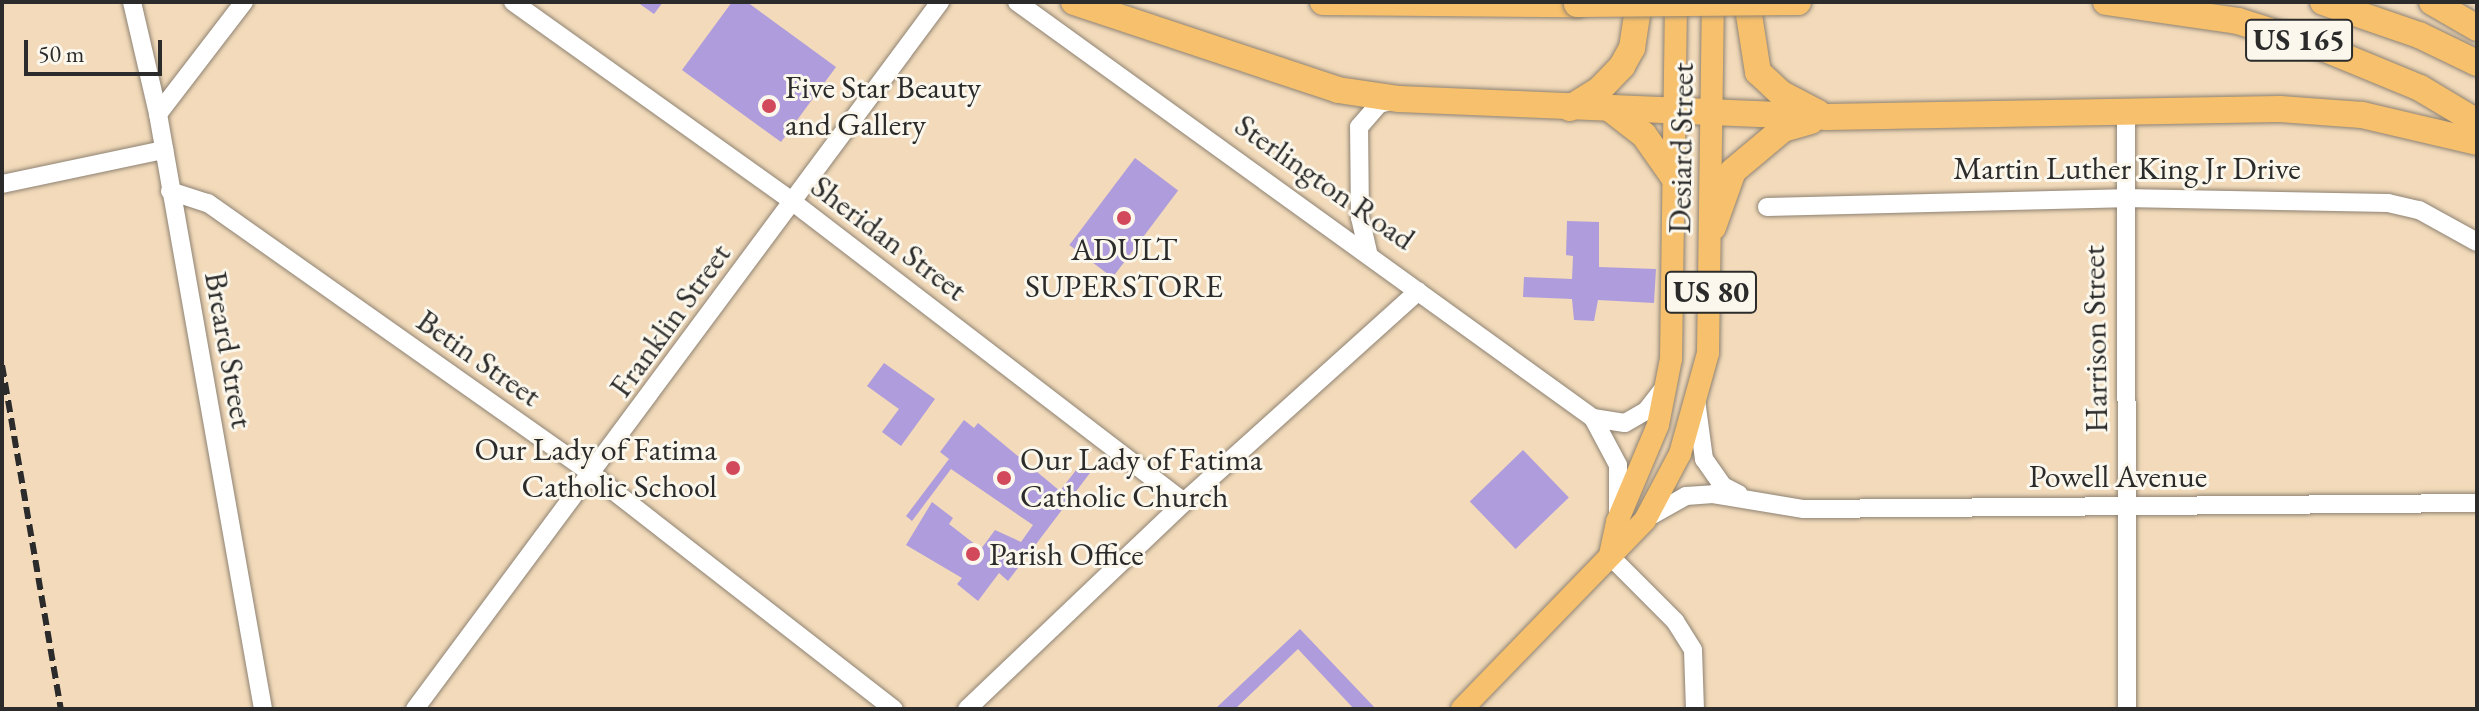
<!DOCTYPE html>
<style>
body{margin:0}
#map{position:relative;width:2479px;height:711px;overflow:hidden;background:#f2daba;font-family:"EB Garamond",serif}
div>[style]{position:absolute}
.building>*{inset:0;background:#af9cdc;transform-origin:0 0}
.roads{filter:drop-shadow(0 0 2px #8e8272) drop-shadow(0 0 2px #8e8272)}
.minor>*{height:18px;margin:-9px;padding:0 9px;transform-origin:9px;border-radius:9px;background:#fff}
.major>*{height:22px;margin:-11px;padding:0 11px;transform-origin:11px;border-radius:11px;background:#f7c06c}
.highway>*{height:26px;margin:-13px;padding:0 13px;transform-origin:13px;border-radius:13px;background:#f7c06c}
.rail>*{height:6px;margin-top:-3px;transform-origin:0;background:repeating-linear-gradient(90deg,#2b2b2b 0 12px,transparent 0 18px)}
.bridges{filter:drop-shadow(0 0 2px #8e8272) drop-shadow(0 0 2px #8e8272)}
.highway-bridge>*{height:26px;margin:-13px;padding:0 13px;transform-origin:13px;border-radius:13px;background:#f7c06c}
.dots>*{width:22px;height:22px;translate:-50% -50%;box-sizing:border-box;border:4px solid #fbf7ec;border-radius:50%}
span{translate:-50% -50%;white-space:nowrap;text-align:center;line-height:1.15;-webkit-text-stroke:6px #fbf7ec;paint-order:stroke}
.shield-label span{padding:2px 6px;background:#fbf7ec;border:2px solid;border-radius:6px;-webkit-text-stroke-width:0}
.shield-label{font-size:30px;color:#2b2b2b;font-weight:700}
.poi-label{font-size:32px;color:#2b2b2b}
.left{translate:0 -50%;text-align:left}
.right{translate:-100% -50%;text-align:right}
.street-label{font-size:32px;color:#2b2b2b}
.frame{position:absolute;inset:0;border:4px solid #2b2b2b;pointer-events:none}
.scale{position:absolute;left:24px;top:40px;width:138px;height:36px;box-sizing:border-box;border:4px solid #2b2b2b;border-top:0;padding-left:10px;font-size:24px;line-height:28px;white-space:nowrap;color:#2b2b2b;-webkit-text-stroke:6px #fbf7ec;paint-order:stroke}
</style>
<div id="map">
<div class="building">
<i style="clip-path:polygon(637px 2px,663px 2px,654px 14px)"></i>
<i style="clip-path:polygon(732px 2px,747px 2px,836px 67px,781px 142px,682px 70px)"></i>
<i style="left:1135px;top:158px;width:54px;height:109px;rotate:37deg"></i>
<i style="clip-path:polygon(1567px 221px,1599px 222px,1599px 267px,1656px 269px,1654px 303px,1598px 300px,1594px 321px,1574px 320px,1572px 299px,1523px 297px,1524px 277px,1572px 279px,1573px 256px,1566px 255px)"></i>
<i style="clip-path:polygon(884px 363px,935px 399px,901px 446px,882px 432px,899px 409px,867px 386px)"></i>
<i style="clip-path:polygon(964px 420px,974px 428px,978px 423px,1060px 491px,1083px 461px,1093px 469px,1008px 581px,999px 573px,978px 601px,957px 584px,962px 578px,906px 545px,932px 502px,953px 518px,949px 524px,981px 549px,995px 530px,1021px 542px,1033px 525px,951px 469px,912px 521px,906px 516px,949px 459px,940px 452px)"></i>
<i style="left:1523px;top:450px;width:66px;height:74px;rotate:46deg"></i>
<i style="clip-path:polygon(1300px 629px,1376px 709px,1354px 709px,1298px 649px,1235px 709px,1215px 709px)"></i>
</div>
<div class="roads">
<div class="minor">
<i style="left:132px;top:2px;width:115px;rotate:76.9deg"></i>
<i style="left:158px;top:114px;width:604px;rotate:79.99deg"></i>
<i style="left:513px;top:2px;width:344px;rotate:35.5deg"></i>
<i style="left:793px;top:202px;width:493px;rotate:37.5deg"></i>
<i style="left:1017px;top:2px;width:711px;rotate:35.84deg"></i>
<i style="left:1593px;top:418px;width:53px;rotate:62deg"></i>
<i style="left:1618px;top:465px;width:47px;rotate:90deg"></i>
<i style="left:2126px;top:113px;width:596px;rotate:89.9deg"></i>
<i style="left:158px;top:114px;width:141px;rotate:-52.5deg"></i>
<i style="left:2px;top:184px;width:166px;rotate:-11.9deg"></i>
<i style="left:170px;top:191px;width:40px;rotate:18deg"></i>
<i style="left:208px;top:203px;width:471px;rotate:35.2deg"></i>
<i style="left:593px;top:475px;width:381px;rotate:37.9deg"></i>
<i style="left:1767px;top:207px;width:356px;rotate:-1.4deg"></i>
<i style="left:2123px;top:198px;width:265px;rotate:1.1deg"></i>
<i style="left:2388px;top:203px;width:32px;rotate:13deg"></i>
<i style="left:2419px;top:210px;width:66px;rotate:28.9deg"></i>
<i style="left:1368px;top:252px;width:35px;rotate:-103deg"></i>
<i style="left:1360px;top:218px;width:91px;rotate:-90.6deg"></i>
<i style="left:1359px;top:127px;width:30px;rotate:-49deg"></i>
<i style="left:1379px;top:104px;width:16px;rotate:-14deg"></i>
<i style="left:1696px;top:400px;width:60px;rotate:82.3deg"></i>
<i style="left:1704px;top:459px;width:33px;rotate:55deg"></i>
<i style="left:1723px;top:486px;width:18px;rotate:27deg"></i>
<i style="left:1593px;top:418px;width:32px;rotate:9deg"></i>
<i style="left:1625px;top:423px;width:24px;rotate:-30deg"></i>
<i style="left:1646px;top:411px;width:29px;rotate:-52deg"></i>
<i style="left:1647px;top:518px;width:45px;rotate:-29.4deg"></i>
<i style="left:1686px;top:496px;width:27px;rotate:-4deg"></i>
<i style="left:1713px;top:494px;width:92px;rotate:9.4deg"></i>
<i style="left:1804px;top:509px;width:673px;rotate:-0.51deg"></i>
<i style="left:1610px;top:556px;width:92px;rotate:45deg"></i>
<i style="left:1675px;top:621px;width:34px;rotate:58deg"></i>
<i style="left:1693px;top:650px;width:59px;rotate:88.1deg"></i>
<i style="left:415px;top:709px;width:881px;rotate:-53.4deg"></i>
<i style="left:967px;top:709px;width:300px;rotate:-43.6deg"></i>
<i style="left:1184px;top:502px;width:315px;rotate:-42deg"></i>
</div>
<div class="major">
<i style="left:1610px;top:555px;width:34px;rotate:-78deg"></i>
<i style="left:1617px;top:522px;width:105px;rotate:-67.1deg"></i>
<i style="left:1658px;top:425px;width:67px;rotate:-78.9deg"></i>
<i style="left:1671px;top:359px;width:357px;rotate:-89.2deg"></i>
<i style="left:1462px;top:709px;width:263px;rotate:-45.9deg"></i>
<i style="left:1645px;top:520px;width:75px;rotate:-62.1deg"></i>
<i style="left:1680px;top:454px;width:105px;rotate:-74.5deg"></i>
<i style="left:1708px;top:353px;width:351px;rotate:-89.2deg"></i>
</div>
<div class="highway">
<i style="left:1074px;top:2px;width:278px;rotate:18.4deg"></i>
<i style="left:1338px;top:90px;width:62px;rotate:8.4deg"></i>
<i style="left:1399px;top:99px;width:427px;rotate:2.4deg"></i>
<i style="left:1826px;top:117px;width:454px;rotate:-1deg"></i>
<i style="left:2280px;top:109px;width:82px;rotate:4.2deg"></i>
<i style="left:2362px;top:115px;width:118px;rotate:13.2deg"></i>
<i style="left:1323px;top:2px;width:254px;rotate:0.5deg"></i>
<i style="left:1747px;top:2px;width:71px;rotate:81.1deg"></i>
<i style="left:1758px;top:72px;width:33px;rotate:43deg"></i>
<i style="left:1782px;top:94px;width:41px;rotate:27.8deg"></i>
<i style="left:2106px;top:2px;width:133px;rotate:8.2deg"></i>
<i style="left:2238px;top:21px;width:89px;rotate:17.6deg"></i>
<i style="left:2323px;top:48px;width:105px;rotate:22.4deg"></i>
<i style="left:2420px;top:88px;width:66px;rotate:30.8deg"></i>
<i style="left:2323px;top:2px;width:102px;rotate:19deg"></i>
<i style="left:2419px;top:35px;width:64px;rotate:25.8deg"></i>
<i style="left:2432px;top:2px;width:52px;rotate:30deg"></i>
<i style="left:1570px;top:108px;width:36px;rotate:-32deg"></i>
<i style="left:1600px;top:89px;width:32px;rotate:-46deg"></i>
<i style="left:1622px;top:66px;width:21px;rotate:-61deg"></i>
<i style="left:1632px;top:48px;width:47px;rotate:-81.3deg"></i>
<i style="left:1609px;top:108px;width:44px;rotate:37.6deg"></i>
<i style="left:1644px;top:135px;width:57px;rotate:54.9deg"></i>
<i style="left:1713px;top:227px;width:59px;rotate:-70.3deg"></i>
<i style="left:1733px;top:171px;width:65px;rotate:-40deg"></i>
<i style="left:1783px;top:129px;width:29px;rotate:-16deg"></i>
</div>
</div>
<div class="rail">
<i style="left:2px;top:365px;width:349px;rotate:80.3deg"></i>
</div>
<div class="bridges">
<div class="highway-bridge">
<i style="left:1577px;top:4px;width:221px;rotate:-0.5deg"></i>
</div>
</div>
<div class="dots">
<i style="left:769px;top:106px;background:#d1495b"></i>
<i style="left:1124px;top:218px;background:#d1495b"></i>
<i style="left:733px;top:468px;background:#d1495b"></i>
<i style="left:1004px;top:478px;background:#d1495b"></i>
<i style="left:973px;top:554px;background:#d1495b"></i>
</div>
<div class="shield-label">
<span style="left:2299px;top:40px">US 165</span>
<span style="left:1711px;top:292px">US 80</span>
</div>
<div class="poi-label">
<span class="left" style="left:785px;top:106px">Five Star Beauty<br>and Gallery</span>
<span style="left:1124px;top:268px">ADULT<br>SUPERSTORE</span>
<span class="right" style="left:717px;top:468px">Our Lady of Fatima<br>Catholic School</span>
<span class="left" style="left:1020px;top:478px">Our Lady of Fatima<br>Catholic Church</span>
<span class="left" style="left:989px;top:554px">Parish Office</span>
</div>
<div class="street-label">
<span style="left:1681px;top:148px;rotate:-89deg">Desiard Street</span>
<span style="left:2127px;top:168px">Martin Luther King Jr Drive</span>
<span style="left:1325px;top:182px;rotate:35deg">Sterlington Road</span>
<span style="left:889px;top:238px;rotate:37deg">Sheridan Street</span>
<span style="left:670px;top:320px;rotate:-54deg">Franklin Street</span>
<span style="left:2095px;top:339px;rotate:-91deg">Harrison Street</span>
<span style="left:229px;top:350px;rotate:80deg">Breard Street</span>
<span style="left:479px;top:358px;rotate:35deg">Betin Street</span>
<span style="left:2118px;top:476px">Powell Avenue</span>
</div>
<div class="frame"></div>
<div class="scale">50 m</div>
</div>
